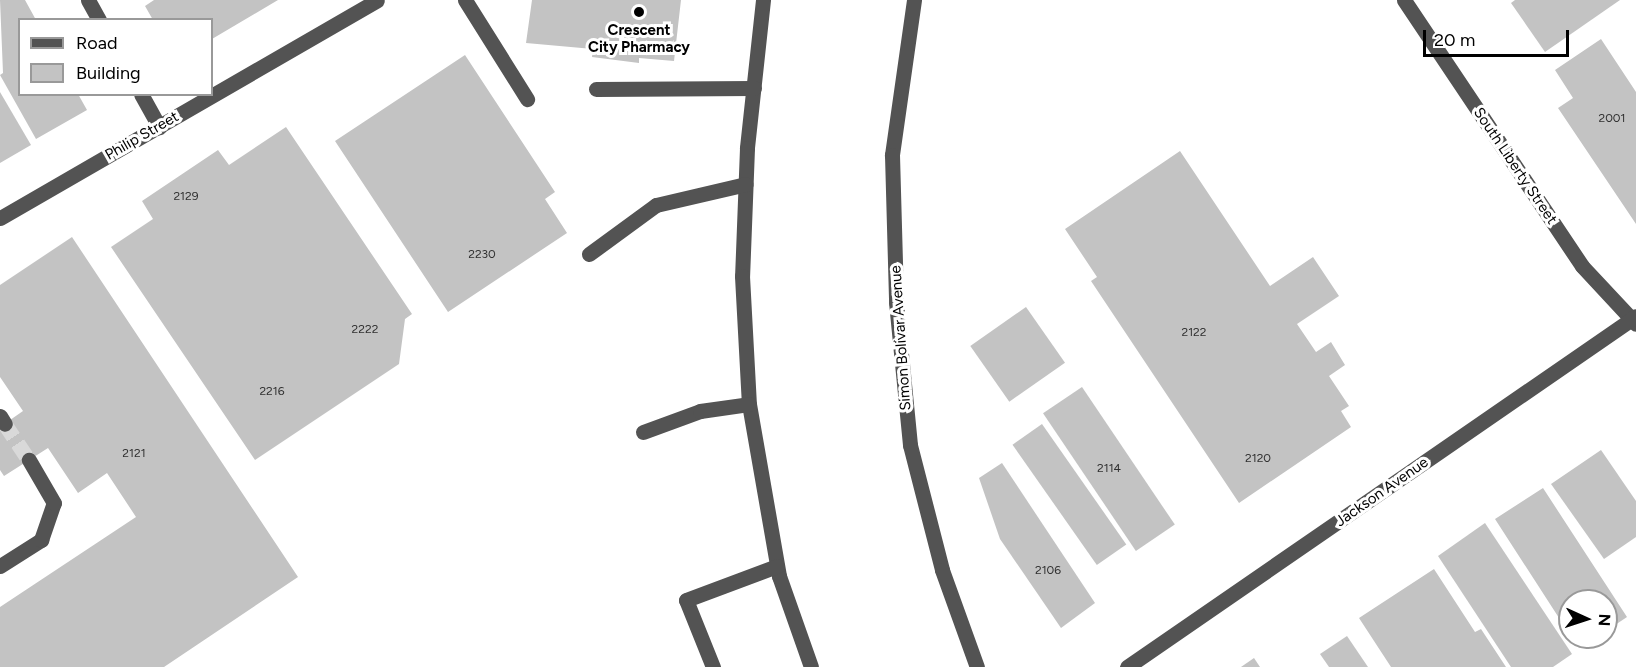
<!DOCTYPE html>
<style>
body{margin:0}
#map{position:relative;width:1636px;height:667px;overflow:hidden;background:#fff;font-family:Figtree,sans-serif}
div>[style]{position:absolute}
.building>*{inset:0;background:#c3c3c3;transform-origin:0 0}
.minor-tunnel>*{height:15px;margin-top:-7.5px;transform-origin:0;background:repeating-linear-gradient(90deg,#d9d9d9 0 15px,transparent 0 23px)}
.minor>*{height:15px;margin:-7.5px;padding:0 7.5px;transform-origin:7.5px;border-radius:7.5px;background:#535353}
.dots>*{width:16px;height:16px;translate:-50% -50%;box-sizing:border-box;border:3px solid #fff;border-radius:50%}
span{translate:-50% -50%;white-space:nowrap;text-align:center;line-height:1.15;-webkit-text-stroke:6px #fff;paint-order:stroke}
.number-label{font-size:12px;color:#313131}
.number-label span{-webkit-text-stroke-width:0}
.poi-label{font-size:15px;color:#000;font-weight:700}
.street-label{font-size:15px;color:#000}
.legend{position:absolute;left:18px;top:18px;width:195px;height:78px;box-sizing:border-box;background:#fff;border:2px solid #999;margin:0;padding:8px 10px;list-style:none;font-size:18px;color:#000}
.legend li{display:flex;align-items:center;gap:12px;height:30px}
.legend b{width:30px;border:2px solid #999}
.north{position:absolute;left:1558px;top:589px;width:60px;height:60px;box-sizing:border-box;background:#fff;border:2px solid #999;border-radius:50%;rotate:93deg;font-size:16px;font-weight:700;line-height:24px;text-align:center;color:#000}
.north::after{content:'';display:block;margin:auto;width:21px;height:27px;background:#000;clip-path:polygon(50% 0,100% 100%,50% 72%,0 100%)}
.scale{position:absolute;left:1423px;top:30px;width:146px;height:27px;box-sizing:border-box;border:3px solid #000;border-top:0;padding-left:8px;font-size:18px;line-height:21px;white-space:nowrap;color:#000;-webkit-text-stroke:4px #fff;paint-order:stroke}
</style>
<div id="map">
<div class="building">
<i style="clip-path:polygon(0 0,25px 0,36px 20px,20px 20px,20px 94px,78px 94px,87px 110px,36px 139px,0 75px,3px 73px)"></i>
<i style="clip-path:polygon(154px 0,278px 0,212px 39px,212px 20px,153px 20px,145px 6px)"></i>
<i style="clip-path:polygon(532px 0,681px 0,674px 61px,639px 58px,639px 63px,592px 57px,593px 49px,526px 43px)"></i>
<i style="clip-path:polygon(1515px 0,1620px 0,1545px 52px,1511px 3px)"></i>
<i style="clip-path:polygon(1601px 39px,1636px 92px,1636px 224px,1558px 108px,1573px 98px,1555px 70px)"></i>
<i style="clip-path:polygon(465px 55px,555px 192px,545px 199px,567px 233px,448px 312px,335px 141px)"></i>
<i style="clip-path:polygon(0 92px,31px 145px,0 163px)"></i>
<i style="clip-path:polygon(286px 127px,412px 314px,405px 319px,399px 364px,255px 460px,111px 247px,153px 219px,142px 201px,218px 150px,229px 165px)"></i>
<i style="clip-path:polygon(1180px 151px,1270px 286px,1313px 257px,1339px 296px,1297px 324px,1316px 352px,1331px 342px,1345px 365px,1329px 376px,1349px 406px,1341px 411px,1351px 427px,1239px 503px,1091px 281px,1097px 277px,1065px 229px)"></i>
<i style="clip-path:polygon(72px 237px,298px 577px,164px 667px,0 667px,0 607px,136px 517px,107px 473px,78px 493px,48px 448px,4px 476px,0 470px,0 427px,23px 411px,0 377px,0 285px)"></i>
<i style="left:1026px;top:307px;width:68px;height:68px;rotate:55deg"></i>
<i style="left:1082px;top:387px;width:166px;height:47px;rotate:56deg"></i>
<i style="left:1042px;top:424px;width:147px;height:36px;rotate:55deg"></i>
<i style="clip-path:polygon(1601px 450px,1636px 501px,1636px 537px,1604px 559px,1551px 484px)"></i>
<i style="clip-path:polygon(1002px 463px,1095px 603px,1061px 628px,1000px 539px,979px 478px)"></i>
<i style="clip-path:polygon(1543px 488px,1627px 617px,1606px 631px,1606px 601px,1570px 601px,1570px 635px,1495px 519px)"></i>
<i style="clip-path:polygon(1485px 523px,1572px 654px,1553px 667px,1511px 667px,1438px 556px)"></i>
<i style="clip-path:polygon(1434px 569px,1475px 632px,1481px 629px,1506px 667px,1391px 667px,1359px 618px)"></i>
<i style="clip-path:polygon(1347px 636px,1368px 667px,1329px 667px,1320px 654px)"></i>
<i style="clip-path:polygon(1572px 637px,1597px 637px,1579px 648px)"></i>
<i style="clip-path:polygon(1254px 658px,1260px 667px,1241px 667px)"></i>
</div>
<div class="minor-tunnel">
<i style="left:5px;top:424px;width:43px;rotate:56.3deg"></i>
</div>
<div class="minor">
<i style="left:88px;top:0;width:23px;rotate:61deg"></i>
<i style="left:465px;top:0;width:117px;rotate:57.9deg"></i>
<i style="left:763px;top:0;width:149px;rotate:96.2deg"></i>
<i style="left:747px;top:148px;width:128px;rotate:92.2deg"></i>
<i style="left:742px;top:276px;width:128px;rotate:86.9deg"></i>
<i style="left:749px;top:404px;width:175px;rotate:80.1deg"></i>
<i style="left:779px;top:576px;width:96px;rotate:70.6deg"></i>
<i style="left:914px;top:0;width:157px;rotate:98.1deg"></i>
<i style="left:892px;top:155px;width:147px;rotate:88.4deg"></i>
<i style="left:896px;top:302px;width:144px;rotate:84.4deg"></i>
<i style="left:910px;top:445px;width:129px;rotate:75.6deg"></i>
<i style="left:942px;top:570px;width:103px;rotate:70.2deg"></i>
<i style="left:1404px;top:0;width:320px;rotate:56.2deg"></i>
<i style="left:1582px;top:266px;width:79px;rotate:47deg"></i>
<i style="left:596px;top:89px;width:158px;rotate:-0.4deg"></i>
<i style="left:141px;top:94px;width:38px;rotate:61deg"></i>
<i style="left:0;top:218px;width:435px;rotate:-30deg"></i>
<i style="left:589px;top:254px;width:83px;rotate:-36.2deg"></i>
<i style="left:656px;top:205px;width:92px;rotate:-13.1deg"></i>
<i style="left:0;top:416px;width:9px;rotate:58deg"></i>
<i style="left:643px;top:432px;width:61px;rotate:-20.2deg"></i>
<i style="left:700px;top:411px;width:49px;rotate:-8.1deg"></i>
<i style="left:0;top:566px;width:49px;rotate:-32.4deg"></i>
<i style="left:41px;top:540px;width:39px;rotate:-71deg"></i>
<i style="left:54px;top:503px;width:50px;rotate:-120.2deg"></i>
<i style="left:713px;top:667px;width:72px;rotate:-111.9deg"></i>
<i style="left:686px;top:600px;width:97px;rotate:-20.5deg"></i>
<i style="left:1127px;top:667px;width:618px;rotate:-34.59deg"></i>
</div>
<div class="dots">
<i style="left:639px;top:12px;background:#000"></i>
</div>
<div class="number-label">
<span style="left:1612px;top:119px">2001</span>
<span style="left:186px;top:197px">2129</span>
<span style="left:482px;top:255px">2230</span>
<span style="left:365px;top:330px">2222</span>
<span style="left:1194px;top:333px">2122</span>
<span style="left:272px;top:392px">2216</span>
<span style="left:134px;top:454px">2121</span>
<span style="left:1258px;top:459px">2120</span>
<span style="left:1109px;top:469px">2114</span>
<span style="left:1048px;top:571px">2106</span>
</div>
<div class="poi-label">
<span style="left:639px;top:39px">Crescent<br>City Pharmacy</span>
</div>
<div class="street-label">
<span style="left:142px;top:136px;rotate:-30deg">Philip Street</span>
<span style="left:1515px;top:166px;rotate:56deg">South Liberty Street</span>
<span style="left:901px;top:338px;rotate:-94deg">Simon Bolivar Avenue</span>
<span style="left:1382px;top:492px;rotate:-35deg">Jackson Avenue</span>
</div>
<ul class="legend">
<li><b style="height:8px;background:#535353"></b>Road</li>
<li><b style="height:16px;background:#c3c3c3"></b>Building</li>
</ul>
<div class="north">N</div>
<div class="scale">20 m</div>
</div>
